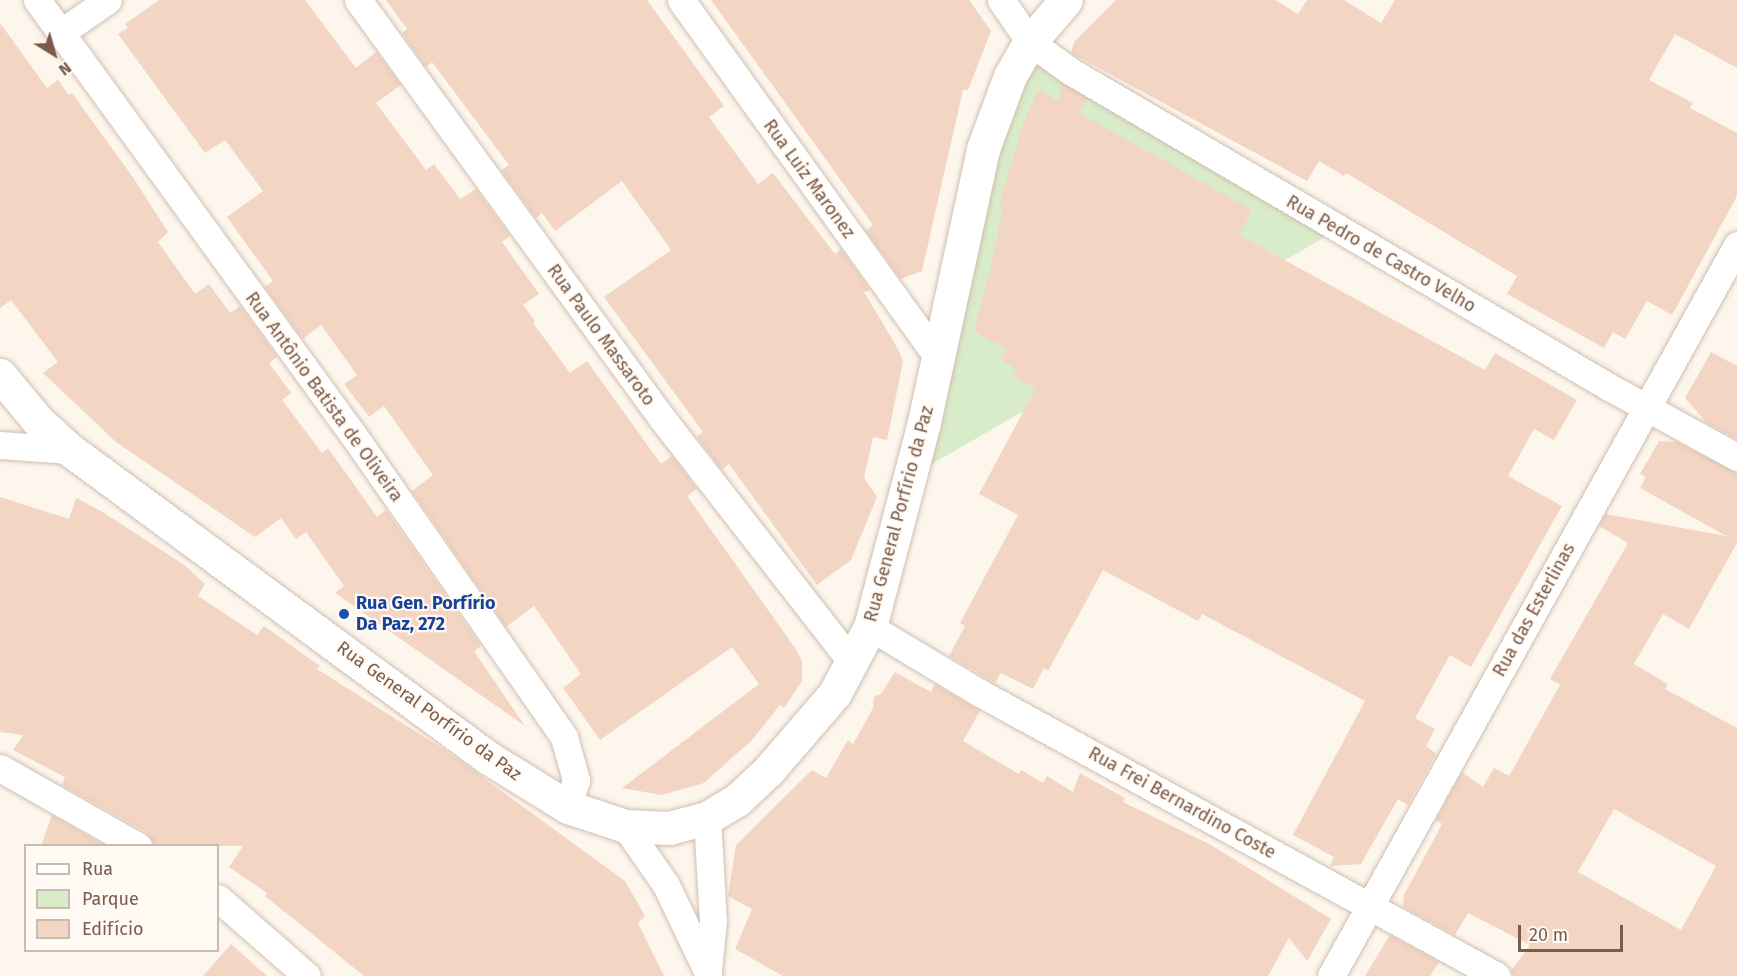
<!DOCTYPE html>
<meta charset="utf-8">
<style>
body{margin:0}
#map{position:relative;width:1737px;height:976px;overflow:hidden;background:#fdf6ec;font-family:"Fira Sans",sans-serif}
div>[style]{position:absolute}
.green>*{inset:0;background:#d8ecc9}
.building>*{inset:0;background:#f3d5c3}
.roads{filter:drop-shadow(0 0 2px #d1beb0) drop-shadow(0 0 2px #d1beb0)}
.minor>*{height:27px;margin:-13.5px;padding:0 13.5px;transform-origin:13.5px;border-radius:13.5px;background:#fff}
.tertiary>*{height:33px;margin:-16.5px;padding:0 16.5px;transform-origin:16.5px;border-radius:16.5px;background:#fff}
.dots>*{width:16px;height:16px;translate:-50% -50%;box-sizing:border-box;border:3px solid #fffaf3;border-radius:50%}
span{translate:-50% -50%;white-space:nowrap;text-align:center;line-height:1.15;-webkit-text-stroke:4.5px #fffaf3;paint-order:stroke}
.street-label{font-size:18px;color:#7a5c4d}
.transit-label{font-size:18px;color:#164399;font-weight:700}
.left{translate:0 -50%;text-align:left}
.legend{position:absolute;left:24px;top:844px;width:195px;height:108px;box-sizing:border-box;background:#fffaf3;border:2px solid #cabbb1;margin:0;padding:8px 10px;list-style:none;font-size:18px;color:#7a5c4d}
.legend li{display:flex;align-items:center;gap:12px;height:30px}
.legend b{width:30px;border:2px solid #cabbb1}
.north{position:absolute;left:24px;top:24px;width:60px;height:60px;-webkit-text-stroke:4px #fffaf3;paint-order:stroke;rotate:143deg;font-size:16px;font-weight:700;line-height:24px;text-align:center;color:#7a5c4d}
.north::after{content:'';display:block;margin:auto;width:21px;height:27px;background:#7a5c4d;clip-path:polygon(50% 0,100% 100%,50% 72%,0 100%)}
.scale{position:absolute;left:1518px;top:925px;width:105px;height:27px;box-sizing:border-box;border:3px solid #7a5c4d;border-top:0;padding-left:8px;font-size:18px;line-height:21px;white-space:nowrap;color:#7a5c4d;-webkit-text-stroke:4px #fffaf3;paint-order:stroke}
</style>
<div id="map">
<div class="green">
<i style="clip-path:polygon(1030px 42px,1339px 229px,911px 476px)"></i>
</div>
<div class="building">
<i style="clip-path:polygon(159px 0,305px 0,356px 68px,376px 52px,401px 85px,376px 103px,426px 170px,434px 164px,460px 199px,476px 189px,510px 236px,502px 242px,539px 294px,523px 305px,535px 321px,533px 323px,570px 373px,587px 361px,661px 464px,672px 456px,697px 489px,687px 496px,795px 648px,802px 661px,802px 681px,784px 708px,780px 705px,752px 740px,704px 783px,661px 795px,622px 788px,759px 684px,732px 647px,600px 740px,563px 688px,581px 674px,534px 606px,506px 627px,412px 491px,433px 475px,384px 406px,369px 417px,344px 384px,357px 375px,321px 325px,303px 339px,265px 287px,273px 281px,227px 217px,263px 191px,225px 140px,205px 153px,118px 34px,128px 28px,125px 24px)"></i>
<i style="clip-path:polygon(386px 0,647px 0,724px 106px,709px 117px,758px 184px,773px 173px,835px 254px,841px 249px,870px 290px,864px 292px,898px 349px,903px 362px,887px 440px,873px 437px,864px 478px,877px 497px,851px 560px,817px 585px,729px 464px,722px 470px,697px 437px,703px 432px,604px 297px,671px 250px,622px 181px,555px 231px,542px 213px,536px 218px,501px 170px,509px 165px,432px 62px,426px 67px,402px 33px,407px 29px)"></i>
<i style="clip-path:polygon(711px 0,969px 0,991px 31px,968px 90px,963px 90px,922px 271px,901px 279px,866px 231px,873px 225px)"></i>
<i style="clip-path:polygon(1116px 0,1275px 0,1298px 14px,1307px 0,1344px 0,1381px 23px,1395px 0,1737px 0,1737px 68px,1675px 34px,1649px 80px,1693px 103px,1690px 108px,1737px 133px,1737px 196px,1672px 315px,1647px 301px,1625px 339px,1613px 332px,1604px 348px,1507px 294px,1517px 276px,1346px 173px,1344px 176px,1319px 161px,1307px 181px,1071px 53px,1074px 42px)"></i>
<i style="clip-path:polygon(0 23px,47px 88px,58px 80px,69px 95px,72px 93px,132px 176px,168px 232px,158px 242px,195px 294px,209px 284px,230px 313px,240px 306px,277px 357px,269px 363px,291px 393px,282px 400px,322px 453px,328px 448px,377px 517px,386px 510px,481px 646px,474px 651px,525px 726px,335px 593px,344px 586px,306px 532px,296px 539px,281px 518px,255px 537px,116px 442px,43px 373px,58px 362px,11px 300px,0 308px)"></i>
<i style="clip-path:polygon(1063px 85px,1087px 99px,1079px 113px,1252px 210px,1239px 235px,1485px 370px,1495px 353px,1577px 400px,1554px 440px,1534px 429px,1508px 476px,1562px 506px,1471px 667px,1450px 655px,1415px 718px,1435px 729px,1426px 746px,1436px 754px,1408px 805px,1398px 799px,1361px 864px,1330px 866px,1334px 857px,1293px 835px,1365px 701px,1202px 614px,1198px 621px,1103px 570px,1048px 671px,1044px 668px,1033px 689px,1001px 673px,995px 683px,949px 656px,965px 626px,960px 623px,1018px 515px,979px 494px,1036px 388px,1013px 376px,1017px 369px,1001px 360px,1007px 349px,974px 331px,990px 271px,1003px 207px,999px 203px,1025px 119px,1038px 90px,1058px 101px)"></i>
<i style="clip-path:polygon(1711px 352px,1737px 366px,1737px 439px,1707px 423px,1685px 398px)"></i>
<i style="clip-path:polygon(evenodd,1659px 441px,1677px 442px,1737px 473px,1737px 543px,1689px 629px,1663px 614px,1634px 664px,1668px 684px,1665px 689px,1737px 728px,1737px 976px,1513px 976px,1511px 971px,1530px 945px,1468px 913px,1455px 935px,1403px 907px,1404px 895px,1442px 824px,1436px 820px,1462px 772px,1483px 787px,1494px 768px,1509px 776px,1560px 685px,1550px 679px,1628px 543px,1599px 526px,1606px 514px,1726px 536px,1640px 488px,1646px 477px,1640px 474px,1659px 441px,1614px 809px,1716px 866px,1681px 930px,1578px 872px,1614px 809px)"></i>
<i style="clip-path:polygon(0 497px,69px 519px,76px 498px,101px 511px,183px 564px,205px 584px,198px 596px,257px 635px,264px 626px,320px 666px,317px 669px,448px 752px,625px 881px,645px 916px,638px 923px,664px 976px,364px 976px,265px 896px,267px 893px,229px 867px,243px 846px,154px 846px,146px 832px,62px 785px,65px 777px,13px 750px,23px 735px,0 732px)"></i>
<i style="clip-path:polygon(895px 672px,931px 692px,935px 684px,980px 711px,963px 741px,1019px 774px,1021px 770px,1043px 783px,1047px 776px,1073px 792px,1080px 773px,1125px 798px,1123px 802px,1211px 845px,1331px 919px,1307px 961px,1289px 938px,1268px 976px,783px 976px,735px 949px,752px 909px,728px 896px,736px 845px,812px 770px,826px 778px,848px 740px,853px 744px,873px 708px,874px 697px,881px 694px)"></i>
<i style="clip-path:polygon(52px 815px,105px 846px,41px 846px)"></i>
<i style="clip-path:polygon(1390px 935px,1439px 962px,1430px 976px,1365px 976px)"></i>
<i style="clip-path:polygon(231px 944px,267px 976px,203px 976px)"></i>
</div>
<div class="roads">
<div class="minor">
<i style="left:37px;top:0;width:539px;rotate:53.98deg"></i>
<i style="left:354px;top:436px;width:367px;rotate:55.1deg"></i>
<i style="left:564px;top:737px;width:45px;rotate:74.4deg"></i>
<i style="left:576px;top:780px;width:28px;rotate:107deg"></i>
<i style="left:358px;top:0;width:515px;rotate:54deg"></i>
<i style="left:661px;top:417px;width:313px;rotate:52.1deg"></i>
<i style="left:681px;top:0;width:441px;rotate:54.3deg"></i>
<i style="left:1001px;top:0;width:51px;rotate:55.4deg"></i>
<i style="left:1030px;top:42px;width:49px;rotate:35.9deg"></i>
<i style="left:1070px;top:71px;width:625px;rotate:30.38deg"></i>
<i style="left:1609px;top:387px;width:146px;rotate:28.7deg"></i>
<i style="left:60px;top:33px;width:58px;rotate:-34.5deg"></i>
<i style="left:0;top:445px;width:70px;rotate:4.1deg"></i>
<i style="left:870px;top:627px;width:128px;rotate:31deg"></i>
<i style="left:980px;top:693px;width:589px;rotate:28.7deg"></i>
<i style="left:0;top:768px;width:159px;rotate:29.5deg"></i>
<i style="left:707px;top:818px;width:103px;rotate:86.7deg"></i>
<i style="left:713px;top:921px;width:48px;rotate:95.9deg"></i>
<i style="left:625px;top:826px;width:72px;rotate:55.2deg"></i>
<i style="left:666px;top:885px;width:98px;rotate:64.5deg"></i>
<i style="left:218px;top:898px;width:118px;rotate:41.2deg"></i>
<i style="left:1331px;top:976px;width:836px;rotate:-60.95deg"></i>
</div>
<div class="tertiary">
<i style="left:0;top:375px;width:60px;rotate:50.4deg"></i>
<i style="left:38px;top:421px;width:43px;rotate:42.2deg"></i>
<i style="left:70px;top:450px;width:518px;rotate:36.36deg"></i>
<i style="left:487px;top:757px;width:95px;rotate:31.7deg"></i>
<i style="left:568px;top:807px;width:60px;rotate:18.4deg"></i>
<i style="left:625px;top:826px;width:44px;rotate:2.6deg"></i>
<i style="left:669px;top:828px;width:39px;rotate:-15deg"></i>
<i style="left:707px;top:818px;width:35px;rotate:-31deg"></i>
<i style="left:737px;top:800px;width:42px;rotate:-43.1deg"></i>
<i style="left:768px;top:771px;width:103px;rotate:-49.3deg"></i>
<i style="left:835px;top:693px;width:75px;rotate:-62.1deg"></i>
<i style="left:870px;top:627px;width:212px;rotate:-75.2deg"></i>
<i style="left:924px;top:422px;width:279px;rotate:-77.8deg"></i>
<i style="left:983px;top:149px;width:78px;rotate:-69.7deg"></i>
<i style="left:1010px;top:76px;width:39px;rotate:-60deg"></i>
<i style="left:1030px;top:42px;width:55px;rotate:-49.4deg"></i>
</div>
</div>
<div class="dots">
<i style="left:344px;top:614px;background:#1a4fb4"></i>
</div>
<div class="street-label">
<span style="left:809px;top:179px;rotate:54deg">Rua Luiz Maronez</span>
<span style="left:1381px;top:254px;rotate:30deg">Rua Pedro de Castro Velho</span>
<span style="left:601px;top:335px;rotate:54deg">Rua Paulo Massaroto</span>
<span style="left:324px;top:397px;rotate:54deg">Rua Antônio Batista de Oliveira</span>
<span style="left:899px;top:514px;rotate:-75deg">Rua General Porfírio da Paz</span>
<span style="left:1534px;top:610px;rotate:-61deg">Rua das Esterlinas</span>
<span style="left:429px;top:711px;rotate:36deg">Rua General Porfírio da Paz</span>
<span style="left:1182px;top:803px;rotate:29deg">Rua Frei Bernardino Coste</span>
</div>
<div class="transit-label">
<span class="left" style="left:356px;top:614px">Rua Gen. Porfírio<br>Da Paz, 272</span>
</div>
<ul class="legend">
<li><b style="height:8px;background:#fff"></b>Rua</li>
<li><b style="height:16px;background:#d8ecc9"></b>Parque</li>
<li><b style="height:16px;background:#f3d5c3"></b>Edifício</li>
</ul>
<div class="north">N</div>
<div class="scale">20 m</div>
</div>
